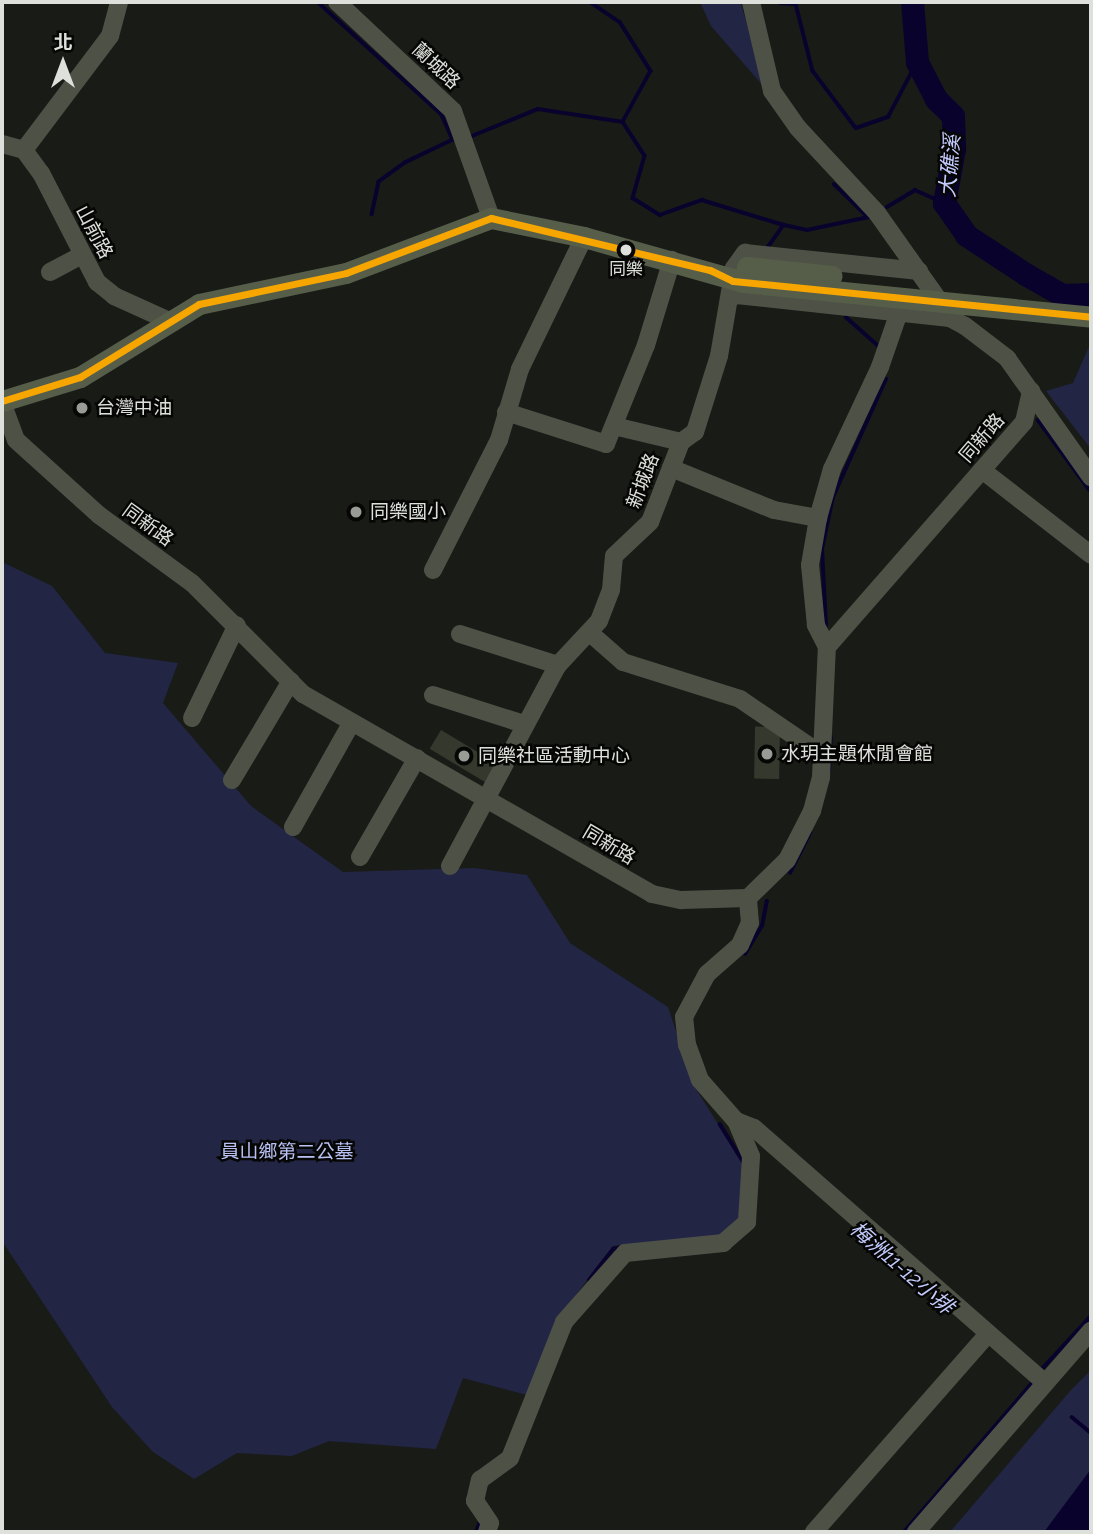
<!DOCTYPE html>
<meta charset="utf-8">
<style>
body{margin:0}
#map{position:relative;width:1093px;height:1534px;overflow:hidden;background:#191b17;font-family:Raleway,"Noto Sans TC",sans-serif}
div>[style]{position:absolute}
.green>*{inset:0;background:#232545}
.water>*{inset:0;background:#09022d}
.stream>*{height:3.5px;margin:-1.75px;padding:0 1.75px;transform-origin:1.75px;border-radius:1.75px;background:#09022d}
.river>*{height:23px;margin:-11.5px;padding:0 11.5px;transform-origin:11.5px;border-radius:11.5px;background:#09022d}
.building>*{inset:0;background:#34382d;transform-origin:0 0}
.minor>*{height:18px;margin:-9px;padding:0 9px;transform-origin:9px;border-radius:9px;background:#4e5246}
.major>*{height:21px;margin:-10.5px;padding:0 10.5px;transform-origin:10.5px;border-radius:10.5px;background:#565e4a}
.major-bridge>*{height:21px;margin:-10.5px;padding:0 10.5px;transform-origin:10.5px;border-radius:10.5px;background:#565e4a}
.bus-1>*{height:7px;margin:-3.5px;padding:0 3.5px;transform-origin:3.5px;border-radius:3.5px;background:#f7a600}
.dots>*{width:19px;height:19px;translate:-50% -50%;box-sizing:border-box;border:4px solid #060604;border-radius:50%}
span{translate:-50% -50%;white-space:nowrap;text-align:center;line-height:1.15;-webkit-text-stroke:5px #060604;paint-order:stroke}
.bus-label{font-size:17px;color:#dee0db}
.street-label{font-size:19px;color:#dee0db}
.poi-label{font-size:19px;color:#dee0db}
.left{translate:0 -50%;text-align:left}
.park-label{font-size:19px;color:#b9c0f4}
.water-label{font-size:21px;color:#c4cbff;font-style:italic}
.frame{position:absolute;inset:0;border:4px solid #dee0db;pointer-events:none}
.north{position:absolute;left:28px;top:28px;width:70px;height:70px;-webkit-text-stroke:5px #060604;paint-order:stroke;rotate:0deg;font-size:19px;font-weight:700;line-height:28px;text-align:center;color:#dee0db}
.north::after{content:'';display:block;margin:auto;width:24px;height:32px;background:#dee0db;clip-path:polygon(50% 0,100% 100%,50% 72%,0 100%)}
</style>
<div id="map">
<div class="green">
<i style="clip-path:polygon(700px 2px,740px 2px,770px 94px,711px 26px)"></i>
<i style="clip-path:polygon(1091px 342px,1091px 449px,1046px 391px,1073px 383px)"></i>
<i style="clip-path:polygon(2px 562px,52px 586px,105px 653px,178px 663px,163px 703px,251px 806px,343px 872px,474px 868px,527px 875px,570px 943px,668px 1007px,694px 1086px,742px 1162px,742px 1213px,734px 1227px,721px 1235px,613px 1246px,557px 1320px,527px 1395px,463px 1378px,436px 1449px,329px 1441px,292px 1456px,237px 1453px,194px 1479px,153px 1452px,112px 1407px,2px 1241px)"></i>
<i style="clip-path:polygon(1091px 1370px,1091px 1532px,950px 1532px,1071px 1390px)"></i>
</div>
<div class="water">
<i style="clip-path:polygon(1091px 1469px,1091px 1532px,1044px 1532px)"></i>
</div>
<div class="stream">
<i style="left:318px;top:2px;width:168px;rotate:42.3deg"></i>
<i style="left:442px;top:115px;width:27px;rotate:66deg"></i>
<i style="left:453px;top:140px;width:53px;rotate:154.4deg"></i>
<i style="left:405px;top:163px;width:32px;rotate:144deg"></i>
<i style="left:379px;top:182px;width:33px;rotate:102deg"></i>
<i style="left:590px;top:2px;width:36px;rotate:34deg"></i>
<i style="left:620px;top:22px;width:58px;rotate:57.7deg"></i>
<i style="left:651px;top:71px;width:58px;rotate:118.8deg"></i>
<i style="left:623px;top:122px;width:40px;rotate:57.1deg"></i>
<i style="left:645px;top:156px;width:44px;rotate:105.9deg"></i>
<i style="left:633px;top:198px;width:32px;rotate:32deg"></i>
<i style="left:660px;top:215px;width:45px;rotate:-19.7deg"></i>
<i style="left:702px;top:200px;width:86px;rotate:17deg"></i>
<i style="left:784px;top:225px;width:28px;rotate:125deg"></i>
<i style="left:780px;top:3px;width:16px;rotate:4deg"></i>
<i style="left:796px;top:4px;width:69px;rotate:75.8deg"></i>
<i style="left:813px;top:71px;width:71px;rotate:53deg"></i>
<i style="left:856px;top:128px;width:34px;rotate:-19deg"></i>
<i style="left:888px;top:117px;width:62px;rotate:-62.2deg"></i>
<i style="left:472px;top:136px;width:71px;rotate:-22.2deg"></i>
<i style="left:538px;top:109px;width:86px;rotate:8.7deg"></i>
<i style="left:834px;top:184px;width:47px;rotate:44.1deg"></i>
<i style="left:887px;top:207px;width:33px;rotate:-31deg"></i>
<i style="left:915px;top:190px;width:32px;rotate:24deg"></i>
<i style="left:784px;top:225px;width:24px;rotate:12deg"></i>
<i style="left:807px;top:230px;width:63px;rotate:-11.8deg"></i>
<i style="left:846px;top:317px;width:47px;rotate:41.5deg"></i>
<i style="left:1038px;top:420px;width:89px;rotate:53.6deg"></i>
<i style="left:826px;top:626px;width:77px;rotate:-93deg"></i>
<i style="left:822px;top:549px;width:53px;rotate:-78.1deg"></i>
<i style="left:833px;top:497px;width:129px;rotate:-65.8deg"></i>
<i style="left:829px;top:772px;width:34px;rotate:-87deg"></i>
<i style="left:790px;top:873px;width:45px;rotate:-63.4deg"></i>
<i style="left:745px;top:954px;width:33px;rotate:-59deg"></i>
<i style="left:762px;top:926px;width:25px;rotate:-79deg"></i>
<i style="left:720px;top:1124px;width:44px;rotate:58.1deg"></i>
<i style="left:589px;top:1280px;width:39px;rotate:-52deg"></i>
<i style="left:613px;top:1249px;width:9px;rotate:-13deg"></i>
<i style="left:1043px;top:1368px;width:71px;rotate:-47.3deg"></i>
<i style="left:1072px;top:1417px;width:25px;rotate:40deg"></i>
<i style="left:476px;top:1532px;width:11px;rotate:-68deg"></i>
<i style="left:904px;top:1532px;width:198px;rotate:-49.3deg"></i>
</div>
<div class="river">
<i style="left:912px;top:2px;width:60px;rotate:85.2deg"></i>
<i style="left:917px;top:62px;width:42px;rotate:62.8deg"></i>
<i style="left:936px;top:99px;width:24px;rotate:45deg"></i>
<i style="left:953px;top:116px;width:33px;rotate:88deg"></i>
<i style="left:954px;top:149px;width:55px;rotate:100.5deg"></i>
<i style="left:944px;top:203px;width:39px;rotate:55deg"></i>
<i style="left:966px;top:235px;width:73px;rotate:33.3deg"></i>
<i style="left:1027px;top:275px;width:40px;rotate:29.7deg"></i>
<i style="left:1062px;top:295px;width:29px;rotate:-2deg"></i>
</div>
<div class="building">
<i style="left:780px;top:727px;width:52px;height:25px;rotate:91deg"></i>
<i style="left:441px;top:730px;width:65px;height:22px;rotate:31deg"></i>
</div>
<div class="minor">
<i style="left:337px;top:2px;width:159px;rotate:43.2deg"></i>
<i style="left:453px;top:111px;width:114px;rotate:70.4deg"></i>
<i style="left:751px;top:2px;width:91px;rotate:76.7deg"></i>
<i style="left:772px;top:91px;width:45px;rotate:54.9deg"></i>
<i style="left:798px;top:128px;width:116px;rotate:47.1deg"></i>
<i style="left:877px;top:213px;width:121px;rotate:54.7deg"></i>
<i style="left:2px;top:144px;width:23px;rotate:15deg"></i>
<i style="left:24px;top:150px;width:29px;rotate:54deg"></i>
<i style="left:41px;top:173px;width:123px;rotate:62.8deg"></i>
<i style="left:97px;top:282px;width:22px;rotate:39deg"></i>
<i style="left:114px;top:296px;width:60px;rotate:24.4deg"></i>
<i style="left:24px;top:150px;width:143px;rotate:-53deg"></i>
<i style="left:110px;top:36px;width:35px;rotate:-75deg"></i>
<i style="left:50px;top:272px;width:36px;rotate:-28deg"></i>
<i style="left:733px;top:281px;width:15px;rotate:74deg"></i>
<i style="left:737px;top:295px;width:214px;rotate:6.2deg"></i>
<i style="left:950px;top:318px;width:17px;rotate:28deg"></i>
<i style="left:965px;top:326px;width:53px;rotate:37.3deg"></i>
<i style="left:1007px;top:358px;width:146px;rotate:54.8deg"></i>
<i style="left:2px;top:402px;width:40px;rotate:69.8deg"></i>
<i style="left:16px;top:440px;width:112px;rotate:42.1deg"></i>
<i style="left:99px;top:515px;width:115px;rotate:36.2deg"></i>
<i style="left:192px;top:583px;width:157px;rotate:45deg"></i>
<i style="left:303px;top:694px;width:402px;rotate:29.8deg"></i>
<i style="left:652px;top:894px;width:30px;rotate:12deg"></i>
<i style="left:681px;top:900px;width:67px;rotate:-1.7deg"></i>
<i style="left:748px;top:898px;width:54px;rotate:-44.3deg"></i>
<i style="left:787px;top:860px;width:55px;rotate:-63deg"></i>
<i style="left:812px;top:811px;width:35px;rotate:-75deg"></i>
<i style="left:821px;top:777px;width:130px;rotate:-87.4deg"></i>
<i style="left:827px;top:647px;width:299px;rotate:-48.8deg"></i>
<i style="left:1024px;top:422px;width:32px;rotate:-77deg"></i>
<i style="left:506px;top:412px;width:105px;rotate:17.7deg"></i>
<i style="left:606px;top:444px;width:107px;rotate:-68deg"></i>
<i style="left:646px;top:345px;width:89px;rotate:-73deg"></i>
<i style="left:614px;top:426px;width:69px;rotate:13.4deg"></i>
<i style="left:671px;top:468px;width:111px;rotate:22.2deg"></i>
<i style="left:774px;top:510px;width:45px;rotate:10.3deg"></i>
<i style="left:982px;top:470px;width:138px;rotate:37.9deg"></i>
<i style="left:433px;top:570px;width:146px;rotate:-63.1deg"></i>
<i style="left:499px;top:440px;width:74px;rotate:-73.5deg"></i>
<i style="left:520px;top:369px;width:147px;rotate:-64.1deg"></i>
<i style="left:590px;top:633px;width:44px;rotate:41.3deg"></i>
<i style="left:623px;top:662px;width:123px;rotate:17.5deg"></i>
<i style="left:740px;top:699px;width:99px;rotate:34.3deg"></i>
<i style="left:460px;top:634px;width:103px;rotate:17.6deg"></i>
<i style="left:827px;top:647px;width:25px;rotate:-117deg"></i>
<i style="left:816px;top:625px;width:60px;rotate:-95.7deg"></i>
<i style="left:810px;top:565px;width:48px;rotate:-80.3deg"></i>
<i style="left:818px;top:518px;width:51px;rotate:-74.1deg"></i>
<i style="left:832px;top:469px;width:113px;rotate:-64.8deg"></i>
<i style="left:880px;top:367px;width:58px;rotate:-70.9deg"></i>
<i style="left:433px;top:695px;width:96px;rotate:17.7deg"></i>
<i style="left:192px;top:718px;width:103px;rotate:-64.2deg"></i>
<i style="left:232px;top:780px;width:115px;rotate:-59.2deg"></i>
<i style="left:293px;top:827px;width:120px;rotate:-60.7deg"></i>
<i style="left:360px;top:857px;width:114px;rotate:-60.1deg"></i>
<i style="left:450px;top:866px;width:228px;rotate:-61.8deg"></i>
<i style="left:558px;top:665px;width:60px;rotate:-47deg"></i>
<i style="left:599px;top:621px;width:33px;rotate:-69deg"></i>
<i style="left:611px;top:590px;width:34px;rotate:-85deg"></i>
<i style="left:614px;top:556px;width:50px;rotate:-43.4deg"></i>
<i style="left:650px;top:522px;width:86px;rotate:-68.8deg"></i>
<i style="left:681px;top:442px;width:17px;rotate:-36deg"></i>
<i style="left:695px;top:432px;width:80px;rotate:-72.5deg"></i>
<i style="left:719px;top:356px;width:89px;rotate:-80.3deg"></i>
<i style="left:734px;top:268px;width:19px;rotate:-54deg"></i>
<i style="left:745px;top:253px;width:175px;rotate:5.9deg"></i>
<i style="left:736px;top:1121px;width:19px;rotate:21deg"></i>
<i style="left:754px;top:1128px;width:386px;rotate:41.2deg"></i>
<i style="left:487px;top:1532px;width:9px;rotate:-72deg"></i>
<i style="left:490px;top:1523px;width:27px;rotate:-124deg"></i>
<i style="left:475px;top:1501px;width:22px;rotate:-77deg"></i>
<i style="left:480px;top:1480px;width:37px;rotate:-36deg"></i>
<i style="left:510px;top:1458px;width:146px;rotate:-68.3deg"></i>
<i style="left:564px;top:1322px;width:92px;rotate:-48.5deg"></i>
<i style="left:625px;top:1253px;width:99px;rotate:-5.8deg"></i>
<i style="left:723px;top:1243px;width:32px;rotate:-41deg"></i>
<i style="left:747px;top:1222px;width:66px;rotate:-86.5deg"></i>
<i style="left:751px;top:1156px;width:38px;rotate:-113deg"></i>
<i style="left:736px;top:1121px;width:55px;rotate:-131.3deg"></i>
<i style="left:700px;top:1080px;width:37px;rotate:-110deg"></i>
<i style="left:687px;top:1045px;width:28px;rotate:-96deg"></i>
<i style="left:684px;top:1017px;width:49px;rotate:-61.9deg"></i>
<i style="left:707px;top:974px;width:44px;rotate:-41.3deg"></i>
<i style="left:740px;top:945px;width:24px;rotate:-66deg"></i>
<i style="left:750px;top:923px;width:25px;rotate:-95deg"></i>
<i style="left:814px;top:1532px;width:262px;rotate:-48.7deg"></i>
<i style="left:916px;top:1532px;width:267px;rotate:-49deg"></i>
</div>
<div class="major">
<i style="left:2px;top:401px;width:82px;rotate:-17.1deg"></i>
<i style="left:80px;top:377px;width:140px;rotate:-31.5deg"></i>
<i style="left:199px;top:304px;width:150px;rotate:-11.9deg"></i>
<i style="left:346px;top:273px;width:155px;rotate:-20.8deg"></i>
<i style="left:491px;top:218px;width:95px;rotate:11.5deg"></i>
<i style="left:584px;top:237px;width:165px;rotate:15.8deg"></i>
</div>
<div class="major-bridge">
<i style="left:747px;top:267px;width:85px;rotate:6deg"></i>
<i style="left:743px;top:282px;width:350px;rotate:5.7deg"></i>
</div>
<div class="bus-1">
<i style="left:2px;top:401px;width:82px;rotate:-17.1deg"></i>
<i style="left:80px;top:377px;width:140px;rotate:-31.5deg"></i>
<i style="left:199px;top:304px;width:150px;rotate:-11.9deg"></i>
<i style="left:346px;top:273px;width:155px;rotate:-20.8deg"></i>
<i style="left:491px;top:218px;width:225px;rotate:13.4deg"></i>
<i style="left:710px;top:270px;width:25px;rotate:26deg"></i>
<i style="left:733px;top:281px;width:360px;rotate:5.7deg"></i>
</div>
<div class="dots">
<i style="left:626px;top:250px;background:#dee0db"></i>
<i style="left:82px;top:408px;background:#999b96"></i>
<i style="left:356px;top:512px;background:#999b96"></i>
<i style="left:767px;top:754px;background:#999b96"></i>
<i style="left:464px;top:756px;background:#999b96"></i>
</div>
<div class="bus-label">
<span style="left:626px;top:270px">同樂</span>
</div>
<div class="street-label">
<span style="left:436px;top:66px;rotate:43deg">蘭城路</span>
<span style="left:94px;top:232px;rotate:62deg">山前路</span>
<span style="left:982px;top:438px;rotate:-49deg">同新路</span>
<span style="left:643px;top:481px;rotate:-69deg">新城路</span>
<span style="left:148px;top:525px;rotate:36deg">同新路</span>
<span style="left:609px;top:845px;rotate:31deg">同新路</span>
</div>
<div class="poi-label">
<span class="left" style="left:96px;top:408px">台灣中油</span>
<span class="left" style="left:370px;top:512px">同樂國小</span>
<span class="left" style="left:781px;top:754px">水玥主題休閒會館</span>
<span class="left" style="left:478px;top:756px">同樂社區活動中心</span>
</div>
<div class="park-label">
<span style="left:287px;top:1152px">員山鄉第二公墓</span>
</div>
<div class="water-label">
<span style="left:950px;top:166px;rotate:-85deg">大礁溪</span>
<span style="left:902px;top:1268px;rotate:41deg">梅洲11-12小排</span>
</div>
<div class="frame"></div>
<div class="north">北</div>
</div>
